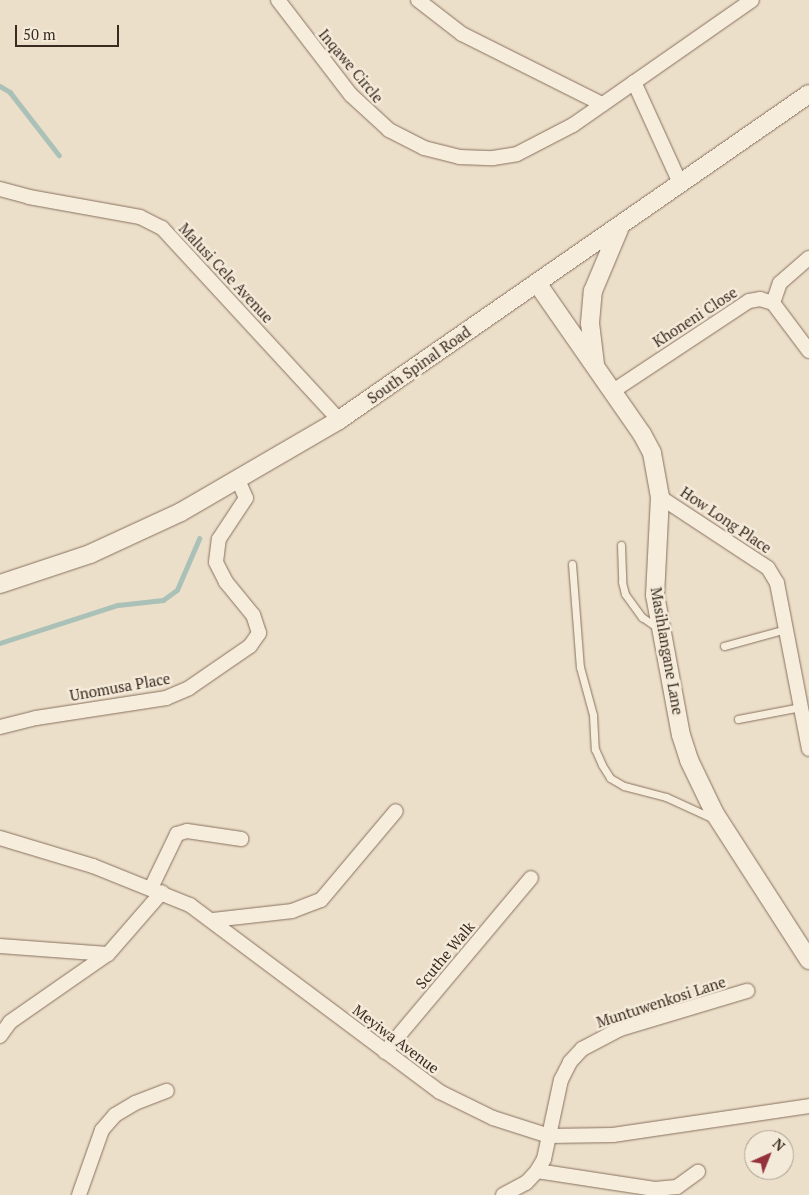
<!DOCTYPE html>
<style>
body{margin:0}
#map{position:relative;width:809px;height:1195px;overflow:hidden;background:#ecdfc9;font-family:"PT Serif",serif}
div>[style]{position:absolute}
.stream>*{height:4.5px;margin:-2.25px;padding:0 2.25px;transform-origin:2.25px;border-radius:2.25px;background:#aac1b8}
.roads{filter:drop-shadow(0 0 1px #88715f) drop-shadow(0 0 1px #88715f)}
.service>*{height:7px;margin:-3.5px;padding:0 3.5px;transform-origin:3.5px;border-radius:3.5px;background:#f7eddd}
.minor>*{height:14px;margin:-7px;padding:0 7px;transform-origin:7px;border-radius:7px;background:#f7eddd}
.tertiary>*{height:18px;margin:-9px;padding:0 9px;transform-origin:9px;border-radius:9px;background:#f7eddd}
span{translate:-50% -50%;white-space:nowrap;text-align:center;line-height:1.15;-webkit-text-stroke:5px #f4ead9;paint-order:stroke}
.street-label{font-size:15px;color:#3a2b21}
.north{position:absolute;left:744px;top:1130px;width:50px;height:50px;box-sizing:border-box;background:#f4ead9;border:1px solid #aa9e8f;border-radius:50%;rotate:44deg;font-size:14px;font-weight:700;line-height:20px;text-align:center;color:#3a2b21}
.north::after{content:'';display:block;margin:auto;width:18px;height:22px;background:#94323c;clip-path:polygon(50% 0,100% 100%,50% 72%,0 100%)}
.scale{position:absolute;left:15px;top:25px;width:104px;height:22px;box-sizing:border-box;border:2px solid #3a2b21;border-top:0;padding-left:6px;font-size:15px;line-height:18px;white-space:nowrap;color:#3a2b21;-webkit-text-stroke:4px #f4ead9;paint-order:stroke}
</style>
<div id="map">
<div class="stream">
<i style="left:0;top:86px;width:12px;rotate:31deg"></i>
<i style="left:10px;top:92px;width:80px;rotate:52.1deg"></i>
<i style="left:0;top:643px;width:124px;rotate:-17.9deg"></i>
<i style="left:118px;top:605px;width:45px;rotate:-6.3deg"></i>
<i style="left:163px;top:600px;width:17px;rotate:-36deg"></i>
<i style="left:177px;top:590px;width:56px;rotate:-66.7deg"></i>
</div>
<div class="roads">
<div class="service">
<i style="left:621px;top:545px;width:37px;rotate:88deg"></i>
<i style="left:622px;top:582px;width:12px;rotate:76deg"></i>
<i style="left:625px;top:594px;width:29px;rotate:54deg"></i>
<i style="left:642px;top:617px;width:19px;rotate:35deg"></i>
<i style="left:572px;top:564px;width:103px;rotate:85.6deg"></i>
<i style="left:580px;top:667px;width:50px;rotate:74.8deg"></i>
<i style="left:593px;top:715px;width:34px;rotate:87deg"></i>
<i style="left:595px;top:749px;width:17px;rotate:66deg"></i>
<i style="left:602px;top:765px;width:15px;rotate:58deg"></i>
<i style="left:610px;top:778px;width:16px;rotate:30deg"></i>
<i style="left:624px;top:786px;width:43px;rotate:14.7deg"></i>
<i style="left:666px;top:797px;width:53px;rotate:24.6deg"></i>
<i style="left:724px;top:646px;width:64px;rotate:-15.3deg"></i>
<i style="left:738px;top:719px;width:64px;rotate:-10.8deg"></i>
</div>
<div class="minor">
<i style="left:278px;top:0;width:120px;rotate:52.5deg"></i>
<i style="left:351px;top:95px;width:52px;rotate:42.6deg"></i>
<i style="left:389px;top:130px;width:39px;rotate:27deg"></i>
<i style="left:424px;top:148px;width:36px;rotate:14deg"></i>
<i style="left:459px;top:157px;width:34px;rotate:2deg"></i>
<i style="left:493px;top:158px;width:24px;rotate:-9deg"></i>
<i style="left:517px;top:154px;width:63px;rotate:-27.4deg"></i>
<i style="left:573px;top:125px;width:218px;rotate:-34.9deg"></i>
<i style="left:418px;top:0;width:56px;rotate:37.7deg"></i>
<i style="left:462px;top:34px;width:157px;rotate:26.6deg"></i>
<i style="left:634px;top:82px;width:111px;rotate:65.5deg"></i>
<i style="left:0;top:189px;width:30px;rotate:15deg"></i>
<i style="left:29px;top:197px;width:113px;rotate:10.2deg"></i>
<i style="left:140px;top:217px;width:25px;rotate:27deg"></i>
<i style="left:162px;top:228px;width:261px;rotate:47.3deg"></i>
<i style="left:773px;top:303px;width:21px;rotate:-71deg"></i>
<i style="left:780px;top:283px;width:38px;rotate:-41deg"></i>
<i style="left:613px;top:391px;width:163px;rotate:-33.5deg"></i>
<i style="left:749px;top:301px;width:11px;rotate:-10deg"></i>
<i style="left:760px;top:299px;width:14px;rotate:17deg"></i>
<i style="left:773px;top:303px;width:60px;rotate:53.1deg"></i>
<i style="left:660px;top:497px;width:129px;rotate:33.3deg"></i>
<i style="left:768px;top:568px;width:17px;rotate:59deg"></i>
<i style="left:777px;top:583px;width:169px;rotate:79.1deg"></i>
<i style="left:0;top:727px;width:37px;rotate:-14deg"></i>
<i style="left:36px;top:718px;width:132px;rotate:-8.7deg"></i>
<i style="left:166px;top:698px;width:25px;rotate:-23deg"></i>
<i style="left:189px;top:688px;width:74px;rotate:-34.5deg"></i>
<i style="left:250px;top:646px;width:16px;rotate:-55deg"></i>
<i style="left:259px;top:633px;width:19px;rotate:-108deg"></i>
<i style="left:253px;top:615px;width:43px;rotate:-129.3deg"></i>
<i style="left:226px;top:582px;width:22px;rotate:-117deg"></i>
<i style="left:216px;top:562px;width:23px;rotate:-83deg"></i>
<i style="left:219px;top:539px;width:49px;rotate:-56.6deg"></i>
<i style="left:246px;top:498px;width:20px;rotate:-114deg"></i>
<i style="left:0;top:838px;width:97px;rotate:16.8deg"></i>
<i style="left:93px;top:866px;width:105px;rotate:21.9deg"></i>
<i style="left:190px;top:905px;width:312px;rotate:36.8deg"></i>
<i style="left:440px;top:1092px;width:59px;rotate:26.1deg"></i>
<i style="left:493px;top:1118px;width:59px;rotate:17.8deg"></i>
<i style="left:549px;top:1136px;width:64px;rotate:-0.9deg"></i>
<i style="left:613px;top:1135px;width:198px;rotate:-8.4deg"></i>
<i style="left:151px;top:888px;width:60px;rotate:-64.3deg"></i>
<i style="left:177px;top:834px;width:10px;rotate:-17deg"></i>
<i style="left:187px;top:831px;width:55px;rotate:8.4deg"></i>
<i style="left:213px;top:920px;width:80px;rotate:-6.5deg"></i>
<i style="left:292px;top:911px;width:31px;rotate:-21deg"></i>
<i style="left:321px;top:900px;width:116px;rotate:-49.9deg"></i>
<i style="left:0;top:946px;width:108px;rotate:4.2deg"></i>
<i style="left:0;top:1036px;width:17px;rotate:-54deg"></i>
<i style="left:10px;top:1022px;width:119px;rotate:-34.8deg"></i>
<i style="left:108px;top:954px;width:82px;rotate:-48.9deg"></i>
<i style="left:385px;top:1052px;width:227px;rotate:-50deg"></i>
<i style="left:537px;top:1171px;width:119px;rotate:8.7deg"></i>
<i style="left:655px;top:1189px;width:22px;rotate:-5deg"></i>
<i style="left:677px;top:1187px;width:26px;rotate:-36deg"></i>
<i style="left:79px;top:1195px;width:69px;rotate:-70.5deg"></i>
<i style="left:102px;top:1130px;width:20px;rotate:-49deg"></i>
<i style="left:115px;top:1115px;width:23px;rotate:-31deg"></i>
<i style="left:135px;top:1103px;width:34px;rotate:-21deg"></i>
<i style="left:503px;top:1195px;width:26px;rotate:-28deg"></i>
<i style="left:526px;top:1183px;width:16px;rotate:-47deg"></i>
<i style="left:537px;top:1171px;width:14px;rotate:-60deg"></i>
<i style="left:544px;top:1159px;width:81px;rotate:-77.9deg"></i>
<i style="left:561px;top:1080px;width:20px;rotate:-63deg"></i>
<i style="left:570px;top:1062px;width:18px;rotate:-47deg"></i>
<i style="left:582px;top:1049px;width:43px;rotate:-27.8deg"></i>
<i style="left:620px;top:1029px;width:133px;rotate:-16.7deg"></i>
</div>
<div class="tertiary">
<i style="left:537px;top:283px;width:184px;rotate:55.2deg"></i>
<i style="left:642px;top:434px;width:21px;rotate:62deg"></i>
<i style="left:652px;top:453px;width:45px;rotate:79.7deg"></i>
<i style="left:660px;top:497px;width:98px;rotate:92.9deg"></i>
<i style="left:655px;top:595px;width:142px;rotate:79.5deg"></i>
<i style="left:681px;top:735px;width:26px;rotate:72deg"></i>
<i style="left:689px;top:760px;width:60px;rotate:64.3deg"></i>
<i style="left:715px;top:814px;width:174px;rotate:57.2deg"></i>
<i style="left:595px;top:364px;width:41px;rotate:-97deg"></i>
<i style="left:590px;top:323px;width:32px;rotate:-85deg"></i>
<i style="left:593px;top:291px;width:67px;rotate:-67.2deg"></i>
<i style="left:0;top:584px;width:95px;rotate:-18.4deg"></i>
<i style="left:90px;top:554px;width:100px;rotate:-24.8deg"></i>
<i style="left:181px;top:512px;width:183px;rotate:-30.2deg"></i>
<i style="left:339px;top:420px;width:572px;rotate:-34.75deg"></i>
</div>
</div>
<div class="street-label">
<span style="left:351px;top:66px;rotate:50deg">Inqawe Circle</span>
<span style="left:226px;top:273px;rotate:47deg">Malusi Cele Avenue</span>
<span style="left:695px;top:317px;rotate:-33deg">Khoneni Close</span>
<span style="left:419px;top:365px;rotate:-35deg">South Spinal Road</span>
<span style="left:726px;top:520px;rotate:34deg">How Long Place</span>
<span style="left:667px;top:651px;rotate:80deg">Masihlangane Lane</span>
<span style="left:120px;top:687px;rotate:-10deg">Unomusa Place</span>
<span style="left:445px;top:955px;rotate:-50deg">Scuthe Walk</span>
<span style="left:661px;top:1002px;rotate:-18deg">Muntuwenkosi Lane</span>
<span style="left:396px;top:1039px;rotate:37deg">Meyiwa Avenue</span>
</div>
<div class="north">N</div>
<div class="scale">50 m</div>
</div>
